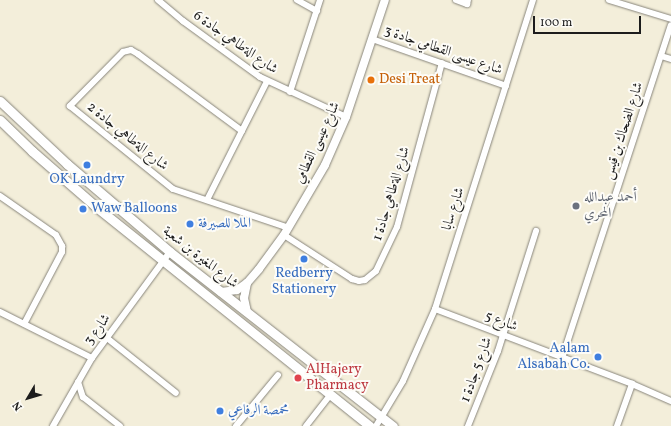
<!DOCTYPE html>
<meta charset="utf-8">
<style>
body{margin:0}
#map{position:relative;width:671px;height:426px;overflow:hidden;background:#f3eeda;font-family:Vollkorn,Amiri,serif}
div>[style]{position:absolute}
.roads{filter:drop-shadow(0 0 1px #88857b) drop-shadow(0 0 1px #88857b)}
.minor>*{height:6px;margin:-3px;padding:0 3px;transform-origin:3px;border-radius:3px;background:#fff}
.tertiary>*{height:8px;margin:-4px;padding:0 4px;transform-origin:4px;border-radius:4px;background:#fff}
.secondary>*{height:9px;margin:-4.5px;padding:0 4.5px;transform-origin:4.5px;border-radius:4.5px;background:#fff}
.dots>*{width:11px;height:11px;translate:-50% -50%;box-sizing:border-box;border:2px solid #fdfcf7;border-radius:50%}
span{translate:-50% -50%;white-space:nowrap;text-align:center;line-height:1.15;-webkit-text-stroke:4px #fdfcf7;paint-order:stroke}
.street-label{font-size:14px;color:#1c1c1c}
.food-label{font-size:14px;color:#c56008}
.left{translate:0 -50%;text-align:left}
.shop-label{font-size:14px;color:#366cbe}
.right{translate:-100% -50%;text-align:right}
.worship-label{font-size:14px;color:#5b616d}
.health-label{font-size:14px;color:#be3a42}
.north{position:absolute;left:8px;top:378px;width:40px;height:40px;-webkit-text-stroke:3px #fdfcf7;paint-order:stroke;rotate:232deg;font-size:11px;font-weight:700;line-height:16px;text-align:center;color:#1c1c1c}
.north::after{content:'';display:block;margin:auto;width:14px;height:18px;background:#1c1c1c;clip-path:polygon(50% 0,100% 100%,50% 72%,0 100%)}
.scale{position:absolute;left:533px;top:16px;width:108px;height:18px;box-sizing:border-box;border:2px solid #1c1c1c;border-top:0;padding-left:5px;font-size:12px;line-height:14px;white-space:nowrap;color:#1c1c1c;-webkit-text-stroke:3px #fdfcf7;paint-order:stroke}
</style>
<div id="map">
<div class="roads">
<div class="minor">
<i style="left:158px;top:0;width:33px;rotate:40deg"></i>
<i style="left:183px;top:21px;width:95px;rotate:36deg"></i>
<i style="left:260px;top:77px;width:95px;rotate:24.9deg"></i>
<i style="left:297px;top:0;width:23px;rotate:29deg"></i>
<i style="left:456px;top:0;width:12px;rotate:20deg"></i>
<i style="left:467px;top:4px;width:4px;rotate:-76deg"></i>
<i style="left:609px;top:0;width:65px;rotate:17deg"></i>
<i style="left:372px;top:39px;width:142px;rotate:19.3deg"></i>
<i style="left:661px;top:56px;width:10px;rotate:17deg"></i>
<i style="left:290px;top:92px;width:97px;rotate:-71.9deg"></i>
<i style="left:242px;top:131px;width:129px;rotate:-143.5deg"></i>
<i style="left:138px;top:54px;width:8px;rotate:-150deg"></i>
<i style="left:131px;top:50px;width:8px;rotate:166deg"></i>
<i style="left:123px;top:52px;width:76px;rotate:134.5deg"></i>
<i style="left:70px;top:106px;width:132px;rotate:38.9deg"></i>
<i style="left:173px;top:189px;width:122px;rotate:18.6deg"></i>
<i style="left:0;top:196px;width:68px;rotate:34.9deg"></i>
<i style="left:56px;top:235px;width:13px;rotate:61deg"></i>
<i style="left:62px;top:246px;width:6px;rotate:90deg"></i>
<i style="left:62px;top:252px;width:81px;rotate:117.8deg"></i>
<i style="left:207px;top:200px;width:133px;rotate:-63.2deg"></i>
<i style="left:284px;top:235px;width:81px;rotate:32.9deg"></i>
<i style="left:352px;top:279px;width:7px;rotate:16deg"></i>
<i style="left:359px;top:281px;width:6px;rotate:-9deg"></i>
<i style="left:365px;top:280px;width:14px;rotate:-39deg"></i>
<i style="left:376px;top:271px;width:49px;rotate:-64.5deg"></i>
<i style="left:397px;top:227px;width:170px;rotate:-74.7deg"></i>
<i style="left:435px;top:309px;width:211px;rotate:20.8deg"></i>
<i style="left:632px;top:384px;width:43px;rotate:23.6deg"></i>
<i style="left:0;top:312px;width:103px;rotate:26.6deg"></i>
<i style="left:107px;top:338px;width:88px;rotate:38.6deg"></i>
<i style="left:562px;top:358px;width:350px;rotate:-71.9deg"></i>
<i style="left:78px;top:382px;width:16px;rotate:72deg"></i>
<i style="left:83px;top:397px;width:47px;rotate:38.1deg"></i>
<i style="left:53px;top:426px;width:78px;rotate:-60.2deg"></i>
<i style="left:92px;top:358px;width:132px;rotate:-53.7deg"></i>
<i style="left:236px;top:426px;width:66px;rotate:-50.5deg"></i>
<i style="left:306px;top:426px;width:39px;rotate:-52deg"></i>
<i style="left:376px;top:426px;width:52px;rotate:-59deg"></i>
<i style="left:403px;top:381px;width:79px;rotate:-66deg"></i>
<i style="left:435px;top:309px;width:324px;rotate:-72.4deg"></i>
<i style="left:468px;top:426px;width:81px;rotate:-68.2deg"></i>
<i style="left:498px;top:351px;width:126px;rotate:-72.4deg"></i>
<i style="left:617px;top:426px;width:45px;rotate:-70.3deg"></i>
</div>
<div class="tertiary">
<i style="left:247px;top:283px;width:15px;rotate:101deg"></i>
<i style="left:244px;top:298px;width:14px;rotate:78deg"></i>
<i style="left:221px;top:292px;width:16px;rotate:-7deg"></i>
<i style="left:237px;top:290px;width:12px;rotate:-35deg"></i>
<i style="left:247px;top:283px;width:18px;rotate:-49deg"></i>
<i style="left:259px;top:269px;width:42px;rotate:-53.7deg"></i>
<i style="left:284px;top:235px;width:81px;rotate:-59.6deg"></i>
<i style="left:325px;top:165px;width:52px;rotate:-66.4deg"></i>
<i style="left:346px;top:117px;width:123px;rotate:-71.6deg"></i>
</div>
<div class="secondary">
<i style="left:0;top:101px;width:92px;rotate:43.2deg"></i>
<i style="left:67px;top:164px;width:135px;rotate:40.5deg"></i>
<i style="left:170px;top:252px;width:283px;rotate:38deg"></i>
<i style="left:0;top:120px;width:45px;rotate:44.1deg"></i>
<i style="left:32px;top:151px;width:84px;rotate:41.1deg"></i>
<i style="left:95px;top:206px;width:352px;rotate:38.7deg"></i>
</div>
</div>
<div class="dots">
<i style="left:371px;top:80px;background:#e8710a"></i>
<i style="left:87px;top:165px;background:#3f7fe0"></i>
<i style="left:576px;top:206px;background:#6b7280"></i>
<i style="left:83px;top:209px;background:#3f7fe0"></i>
<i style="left:190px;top:224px;background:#3f7fe0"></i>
<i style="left:304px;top:259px;background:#3f7fe0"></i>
<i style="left:598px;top:357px;background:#3f7fe0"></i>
<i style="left:298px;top:378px;background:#e0444e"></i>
<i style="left:220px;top:411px;background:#3f7fe0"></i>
</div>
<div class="street-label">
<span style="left:235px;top:43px;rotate:35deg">شارع الةطاهي جادة 6</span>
<span style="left:443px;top:51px;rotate:19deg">شارع عيسى القطامي جادة 3</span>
<span style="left:624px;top:131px;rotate:-72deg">شارع الضحاك بن قيس</span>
<span style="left:127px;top:137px;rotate:39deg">شارع الةطاهي جادة 2</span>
<span style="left:318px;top:143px;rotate:-65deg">شارع عيسى القطامي</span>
<span style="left:392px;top:194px;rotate:-73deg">شارع الةطاهي جادة 1</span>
<span style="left:454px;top:209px;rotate:-72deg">شارع سابا</span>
<span style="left:200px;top:258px;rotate:38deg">شارع المغيرة بن شعبة</span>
<span style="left:501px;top:322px;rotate:21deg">شارع 5</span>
<span style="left:98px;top:330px;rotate:-54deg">شارع 3</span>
<span style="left:477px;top:370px;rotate:-70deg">شارع 5 جادة 1</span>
</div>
<div class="food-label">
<span class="left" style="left:379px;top:80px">Desi Treat</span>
</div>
<div class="shop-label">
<span style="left:87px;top:180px">OK Laundry</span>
<span class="left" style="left:91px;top:209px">Waw Balloons</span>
<span class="left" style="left:198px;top:224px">الملا للصيرفة</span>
<span style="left:304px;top:282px">Redberry<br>Stationery</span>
<span class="right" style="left:590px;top:357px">Aalam<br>Alsabah Co.</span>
<span class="left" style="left:228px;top:411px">محمصة الرفاعي</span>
</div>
<div class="worship-label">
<span class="left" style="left:584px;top:206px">أحمد عبدالله<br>المحري</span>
</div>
<div class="health-label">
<span class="left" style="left:306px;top:378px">AlHajery<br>Pharmacy</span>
</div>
<div class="north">N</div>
<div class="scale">100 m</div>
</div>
